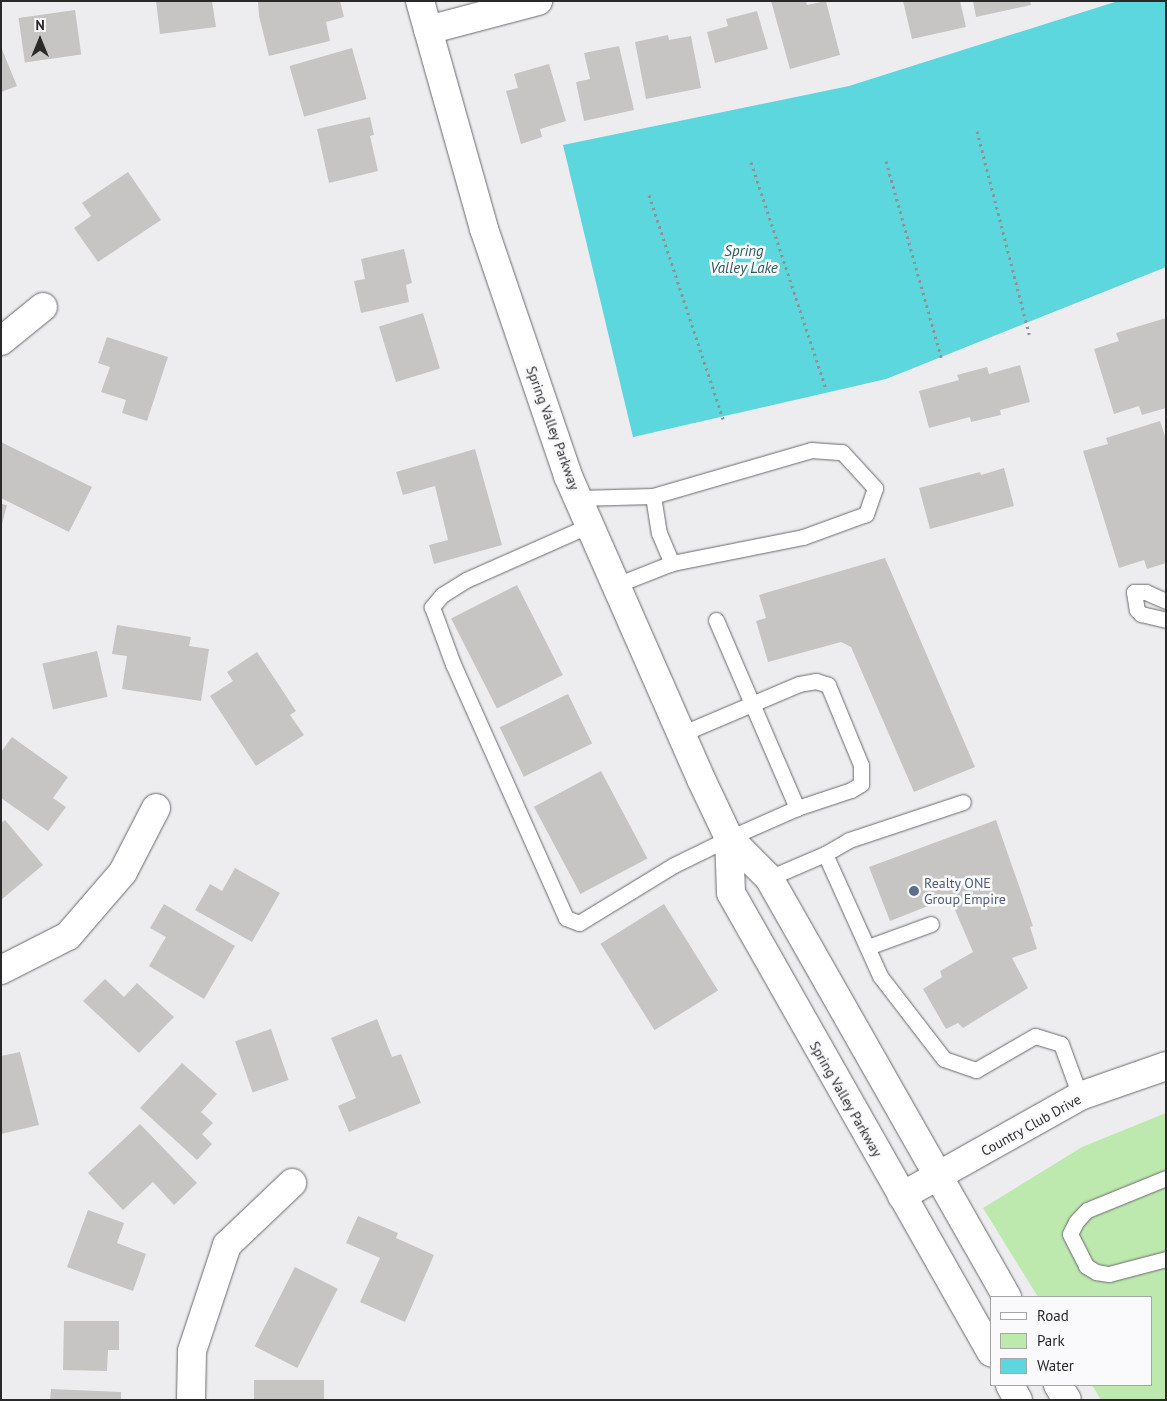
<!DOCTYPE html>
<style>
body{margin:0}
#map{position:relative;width:1167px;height:1401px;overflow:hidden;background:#ededf0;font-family:"PT Sans",sans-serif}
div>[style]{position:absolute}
.green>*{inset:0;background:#bee9ae}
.water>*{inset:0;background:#5bd7dd}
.building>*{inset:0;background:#c7c5c3;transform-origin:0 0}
.path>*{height:3px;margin-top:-1.5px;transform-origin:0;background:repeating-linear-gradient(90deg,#929294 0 2.5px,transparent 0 6.5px)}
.roads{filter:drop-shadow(0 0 1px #6a6a6d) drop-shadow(0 0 1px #6a6a6d)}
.service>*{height:15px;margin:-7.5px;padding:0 7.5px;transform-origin:7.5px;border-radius:7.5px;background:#fff}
.minor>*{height:28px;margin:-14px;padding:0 14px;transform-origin:14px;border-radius:14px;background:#fff}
.tertiary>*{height:28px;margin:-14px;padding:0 14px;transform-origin:14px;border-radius:14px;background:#fff}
.dots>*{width:14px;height:14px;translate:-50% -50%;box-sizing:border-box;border:2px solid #fafafd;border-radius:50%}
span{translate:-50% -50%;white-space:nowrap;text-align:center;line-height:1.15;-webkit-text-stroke:5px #fafafd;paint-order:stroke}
.street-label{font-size:14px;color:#29292a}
.service-label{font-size:14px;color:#4e5e75}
.left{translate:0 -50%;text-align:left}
.water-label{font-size:15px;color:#285c5f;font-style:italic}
.frame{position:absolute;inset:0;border:2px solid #29292a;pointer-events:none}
.legend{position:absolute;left:990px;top:1296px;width:162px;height:90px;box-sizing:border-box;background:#fafafd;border:1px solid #a6a6a9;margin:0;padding:6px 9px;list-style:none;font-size:15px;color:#29292a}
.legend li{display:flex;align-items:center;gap:10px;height:25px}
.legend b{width:25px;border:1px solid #a6a6a9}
.north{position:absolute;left:15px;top:15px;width:50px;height:50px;-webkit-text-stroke:4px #fafafd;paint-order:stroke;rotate:0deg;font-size:14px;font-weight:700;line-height:20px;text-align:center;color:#29292a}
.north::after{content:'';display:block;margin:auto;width:18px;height:22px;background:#29292a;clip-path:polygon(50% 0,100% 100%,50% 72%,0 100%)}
</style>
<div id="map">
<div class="green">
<i style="clip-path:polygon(1166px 1113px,1166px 1400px,1101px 1400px,1092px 1385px,1151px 1385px,1151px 1297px,1038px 1297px,983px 1208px,1082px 1147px)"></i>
</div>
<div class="water">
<i style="clip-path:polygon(1118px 1px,1166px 1px,1166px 267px,886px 379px,633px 437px,563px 145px,849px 86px)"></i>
</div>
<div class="building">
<i style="clip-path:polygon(156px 1px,212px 1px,216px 27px,160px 34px)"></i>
<i style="clip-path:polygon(262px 1px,340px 1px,344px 17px,326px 22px,330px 41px,269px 56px,259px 16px,258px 2px)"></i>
<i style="clip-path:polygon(771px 1px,806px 1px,807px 5px,826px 1px,840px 55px,790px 69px)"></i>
<i style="clip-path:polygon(903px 1px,960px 1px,966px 27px,912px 39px)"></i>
<i style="clip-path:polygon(973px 1px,1030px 1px,1031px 5px,976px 17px)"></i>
<i style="left:75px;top:10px;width:45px;height:57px;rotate:82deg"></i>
<i style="clip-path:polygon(757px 11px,768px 49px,715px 63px,707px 32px,728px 26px,726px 19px)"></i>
<i style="clip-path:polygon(668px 35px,669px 40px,691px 36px,701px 88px,646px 99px,635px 42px)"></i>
<i style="clip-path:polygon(619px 46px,634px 110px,584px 121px,576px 82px,590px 79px,584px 53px)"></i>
<i style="clip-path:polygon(1px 47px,17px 86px,1px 92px)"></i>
<i style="left:352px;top:48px;width:53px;height:65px;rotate:74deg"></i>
<i style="clip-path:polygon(549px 64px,566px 121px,540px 129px,542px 137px,521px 144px,506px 91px,518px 88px,514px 74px)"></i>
<i style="clip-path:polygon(370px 117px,374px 135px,370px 136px,378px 171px,329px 183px,317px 129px)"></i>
<i style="clip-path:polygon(128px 172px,161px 220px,98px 262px,74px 228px,91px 216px,82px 203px)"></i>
<i style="clip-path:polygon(404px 249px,412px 283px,406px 285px,409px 302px,361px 313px,354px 281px,365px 279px,361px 259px)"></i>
<i style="left:423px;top:313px;width:58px;height:46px;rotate:73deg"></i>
<i style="clip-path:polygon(1166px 318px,1166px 408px,1142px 415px,1139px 406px,1114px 414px,1094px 349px,1119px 341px,1116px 333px)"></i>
<i style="clip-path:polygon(107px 337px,168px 357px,147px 421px,122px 413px,126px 400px,101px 392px,110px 367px,98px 363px)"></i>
<i style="clip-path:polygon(1020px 365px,1030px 402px,1000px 410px,1001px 415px,971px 422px,970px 417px,929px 428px,919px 391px,959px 380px,957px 375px,987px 367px,989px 374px)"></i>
<i style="clip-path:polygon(1160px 421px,1166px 439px,1166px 563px,1147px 569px,1144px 560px,1119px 568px,1083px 451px,1108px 444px,1106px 438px)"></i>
<i style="clip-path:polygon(1px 442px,92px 487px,69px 532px,1px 498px)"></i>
<i style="clip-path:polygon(475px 449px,502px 545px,434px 564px,429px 545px,448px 540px,435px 486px,403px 495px,396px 472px)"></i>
<i style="clip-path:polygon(1004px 468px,1014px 506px,930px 529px,919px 488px,980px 472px,981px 475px)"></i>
<i style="clip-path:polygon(1px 504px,7px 505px,2px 524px,1px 524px)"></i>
<i style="clip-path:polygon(885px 558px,975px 767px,914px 792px,851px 647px,841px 642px,768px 662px,756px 621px,766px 618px,759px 595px)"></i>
<i style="left:517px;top:585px;width:101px;height:74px;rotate:63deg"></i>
<i style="clip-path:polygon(117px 625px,191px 637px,189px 646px,209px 649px,201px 701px,122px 689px,127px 656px,112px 654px)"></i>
<i style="left:97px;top:651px;width:47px;height:56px;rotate:77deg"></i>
<i style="clip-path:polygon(257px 652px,296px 711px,290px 715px,304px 735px,256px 766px,210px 696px,233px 681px,227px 672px)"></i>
<i style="left:568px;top:694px;width:55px;height:76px;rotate:64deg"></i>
<i style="clip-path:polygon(12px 737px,68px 777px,53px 798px,66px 807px,48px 831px,1px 798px,1px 752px)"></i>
<i style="left:601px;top:771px;width:99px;height:76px;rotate:62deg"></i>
<i style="clip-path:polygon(5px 820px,43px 865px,1px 900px,1px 823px)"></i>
<i style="clip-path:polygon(996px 820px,1033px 926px,1030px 927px,1037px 949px,1012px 958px,1028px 988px,963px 1028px,958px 1023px,946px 1029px,923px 989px,942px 977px,940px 971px,973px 952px,952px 903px,946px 899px,890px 921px,869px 867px)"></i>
<i style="clip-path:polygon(235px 868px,280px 893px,252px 942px,195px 910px,210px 884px,222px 891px)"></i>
<i style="clip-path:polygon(164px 904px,235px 946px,204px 999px,149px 966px,166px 937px,150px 928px)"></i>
<i style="left:664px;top:904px;width:102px;height:75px;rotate:58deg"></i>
<i style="clip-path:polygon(105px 979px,124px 997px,137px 983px,174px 1017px,139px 1053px,83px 1001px)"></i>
<i style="clip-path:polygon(377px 1019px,392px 1057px,401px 1054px,421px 1103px,349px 1132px,338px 1106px,356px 1098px,331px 1038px)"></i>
<i style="left:271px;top:1029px;width:54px;height:38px;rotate:71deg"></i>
<i style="clip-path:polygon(20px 1052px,39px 1125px,1px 1134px,1px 1056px)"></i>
<i style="clip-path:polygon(182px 1063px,217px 1094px,201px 1112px,213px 1123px,202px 1134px,212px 1144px,197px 1160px,140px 1108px)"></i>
<i style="clip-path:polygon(140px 1124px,197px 1183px,174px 1205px,153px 1182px,123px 1210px,88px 1173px)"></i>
<i style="clip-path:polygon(88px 1210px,124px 1223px,117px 1243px,146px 1254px,133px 1291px,67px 1267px)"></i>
<i style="clip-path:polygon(358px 1216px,398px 1233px,396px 1238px,434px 1255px,405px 1322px,360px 1302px,380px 1258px,346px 1243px)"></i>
<i style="left:295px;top:1267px;width:48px;height:89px;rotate:27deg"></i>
<i style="clip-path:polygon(64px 1321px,119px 1321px,119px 1350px,108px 1350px,107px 1371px,63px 1370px)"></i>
<i style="left:324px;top:1380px;width:20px;height:70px;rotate:90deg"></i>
<i style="clip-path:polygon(51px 1389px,121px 1392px,121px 1400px,50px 1400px)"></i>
</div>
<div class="path">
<i style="left:977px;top:131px;width:210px;rotate:75.6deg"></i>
<i style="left:886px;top:161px;width:204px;rotate:74.3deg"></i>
<i style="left:751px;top:162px;width:239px;rotate:71.7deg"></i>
<i style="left:649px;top:195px;width:236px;rotate:71.7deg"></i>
</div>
<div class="roads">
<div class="service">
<i style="left:653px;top:496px;width:37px;rotate:81deg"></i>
<i style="left:659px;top:533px;width:33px;rotate:67deg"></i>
<i style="left:578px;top:498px;width:75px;rotate:-1.5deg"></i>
<i style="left:653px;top:496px;width:165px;rotate:-16.2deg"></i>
<i style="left:811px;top:450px;width:31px;rotate:4deg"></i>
<i style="left:842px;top:452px;width:49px;rotate:47.5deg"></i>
<i style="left:875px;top:488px;width:28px;rotate:109deg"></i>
<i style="left:866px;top:514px;width:67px;rotate:159.9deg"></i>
<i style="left:803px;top:537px;width:134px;rotate:168.8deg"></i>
<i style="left:672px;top:563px;width:60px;rotate:158.6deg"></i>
<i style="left:590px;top:525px;width:136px;rotate:156.1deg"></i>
<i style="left:466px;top:580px;width:28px;rotate:148deg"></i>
<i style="left:442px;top:595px;width:16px;rotate:130deg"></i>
<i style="left:432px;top:607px;width:61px;rotate:69.8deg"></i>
<i style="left:453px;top:664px;width:278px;rotate:66deg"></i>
<i style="left:566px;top:918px;width:14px;rotate:21deg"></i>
<i style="left:579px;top:923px;width:111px;rotate:-31.4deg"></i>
<i style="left:674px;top:865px;width:61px;rotate:-26.1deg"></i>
<i style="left:729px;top:838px;width:74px;rotate:-23.8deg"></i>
<i style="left:797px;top:808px;width:57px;rotate:-18.4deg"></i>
<i style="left:851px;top:790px;width:12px;rotate:-31deg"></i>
<i style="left:861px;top:784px;width:19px;rotate:-90deg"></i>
<i style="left:861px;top:765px;width:87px;rotate:-112.4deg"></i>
<i style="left:828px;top:685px;width:13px;rotate:-162deg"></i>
<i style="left:816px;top:681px;width:17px;rotate:170deg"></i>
<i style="left:799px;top:684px;width:128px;rotate:157deg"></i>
<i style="left:1166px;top:601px;width:22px;rotate:-156deg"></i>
<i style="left:1146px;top:592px;width:12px;rotate:180deg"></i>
<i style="left:1134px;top:592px;width:18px;rotate:81deg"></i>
<i style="left:1137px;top:610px;width:6px;rotate:45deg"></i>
<i style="left:1141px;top:614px;width:26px;rotate:13deg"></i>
<i style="left:716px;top:620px;width:205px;rotate:66.7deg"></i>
<i style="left:825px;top:854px;width:134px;rotate:65.7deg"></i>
<i style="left:880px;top:976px;width:105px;rotate:52.4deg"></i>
<i style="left:944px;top:1059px;width:34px;rotate:19deg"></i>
<i style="left:976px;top:1070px;width:68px;rotate:-30deg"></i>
<i style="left:1035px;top:1036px;width:27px;rotate:17deg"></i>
<i style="left:1061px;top:1044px;width:55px;rotate:69.9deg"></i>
<i style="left:769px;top:878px;width:61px;rotate:-23.2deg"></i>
<i style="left:825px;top:854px;width:28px;rotate:-30deg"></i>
<i style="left:849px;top:840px;width:120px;rotate:-18.4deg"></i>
<i style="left:868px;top:947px;width:67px;rotate:-20.1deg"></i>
<i style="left:1166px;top:1178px;width:85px;rotate:157.9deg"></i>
<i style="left:1087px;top:1210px;width:16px;rotate:133deg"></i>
<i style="left:1076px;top:1222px;width:13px;rotate:117deg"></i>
<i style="left:1070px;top:1234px;width:36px;rotate:63deg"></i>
<i style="left:1086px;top:1266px;width:12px;rotate:31deg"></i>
<i style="left:1096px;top:1272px;width:13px;rotate:9deg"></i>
<i style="left:1109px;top:1274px;width:59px;rotate:-14.7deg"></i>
</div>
<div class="minor">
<i style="left:428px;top:30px;width:114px;rotate:-14.8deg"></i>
<i style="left:1px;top:341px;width:54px;rotate:-39deg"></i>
<i style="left:1px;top:970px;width:75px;rotate:-26.9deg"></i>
<i style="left:68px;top:936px;width:84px;rotate:-49.3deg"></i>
<i style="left:123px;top:872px;width:72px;rotate:-62.7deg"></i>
<i style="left:902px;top:1196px;width:204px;rotate:-29.3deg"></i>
<i style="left:1080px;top:1096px;width:91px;rotate:-19.2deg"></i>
<i style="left:191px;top:1400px;width:49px;rotate:-88.8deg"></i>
<i style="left:192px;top:1351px;width:112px;rotate:-71.7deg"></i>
<i style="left:227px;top:1245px;width:90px;rotate:-43.6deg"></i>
</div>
<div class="tertiary">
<i style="left:420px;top:1px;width:237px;rotate:74.3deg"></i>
<i style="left:484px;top:229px;width:261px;rotate:71.2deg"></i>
<i style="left:568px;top:476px;width:331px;rotate:66.3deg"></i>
<i style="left:701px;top:779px;width:65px;rotate:64.6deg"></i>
<i style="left:729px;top:838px;width:57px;rotate:45deg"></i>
<i style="left:769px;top:878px;width:482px;rotate:60.4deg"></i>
<i style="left:729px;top:838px;width:55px;rotate:87.9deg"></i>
<i style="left:731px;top:893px;width:528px;rotate:60.47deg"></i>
<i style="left:1010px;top:1385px;width:17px;rotate:62deg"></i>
<i style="left:1058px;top:1385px;width:17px;rotate:59deg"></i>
</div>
</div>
<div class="dots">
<i style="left:914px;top:891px;background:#5c6f8a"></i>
</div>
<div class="street-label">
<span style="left:553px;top:428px;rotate:70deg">Spring Valley Parkway</span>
<span style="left:846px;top:1099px;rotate:60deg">Spring Valley Parkway</span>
<span style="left:1031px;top:1125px;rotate:-29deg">Country Club Drive</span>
</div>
<div class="service-label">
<span class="left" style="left:924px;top:891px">Realty ONE<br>Group Empire</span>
</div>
<div class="water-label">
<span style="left:744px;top:259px">Spring<br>Valley Lake</span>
</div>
<div class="frame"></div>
<ul class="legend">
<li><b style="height:6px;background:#fff"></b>Road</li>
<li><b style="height:14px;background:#bee9ae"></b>Park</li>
<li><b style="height:14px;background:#5bd7dd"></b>Water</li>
</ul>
<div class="north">N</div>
</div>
